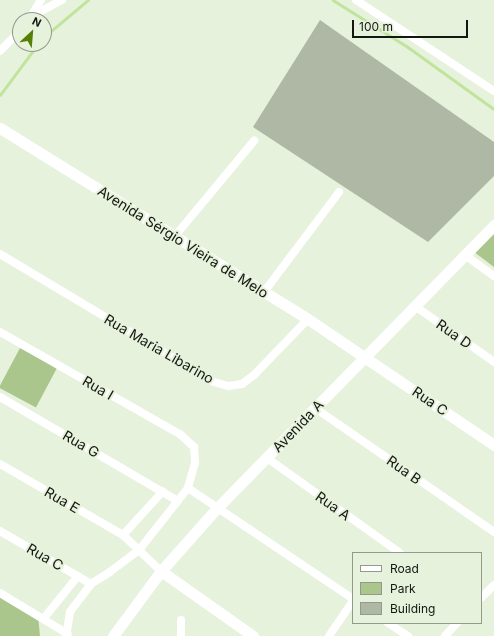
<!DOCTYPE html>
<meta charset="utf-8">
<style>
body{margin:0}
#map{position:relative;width:494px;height:636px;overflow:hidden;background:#e7f2dd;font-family:Inter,sans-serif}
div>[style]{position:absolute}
.green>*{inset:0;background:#aac68d;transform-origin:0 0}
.stream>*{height:2.5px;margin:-1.25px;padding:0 1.25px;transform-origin:1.25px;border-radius:1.25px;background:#c1e49c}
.building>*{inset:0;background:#aeb8a5}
.street>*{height:8px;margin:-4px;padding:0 4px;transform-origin:4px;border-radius:4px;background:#fff}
.secondary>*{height:11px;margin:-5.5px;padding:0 5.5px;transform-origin:5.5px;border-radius:5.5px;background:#fff}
span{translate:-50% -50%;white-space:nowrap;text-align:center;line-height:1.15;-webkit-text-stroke:4px #e7f2dd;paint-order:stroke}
.street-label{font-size:14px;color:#141710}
.legend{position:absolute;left:352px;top:552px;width:130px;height:72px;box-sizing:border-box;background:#e7f2dd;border:1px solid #939a8b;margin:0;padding:5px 7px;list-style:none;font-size:12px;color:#141710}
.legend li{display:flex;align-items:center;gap:8px;height:20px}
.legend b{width:20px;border:1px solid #939a8b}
.north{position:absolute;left:12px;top:12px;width:40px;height:40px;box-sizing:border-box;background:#e7f2dd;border:1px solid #939a8b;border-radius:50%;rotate:26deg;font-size:11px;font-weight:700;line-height:16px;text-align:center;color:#141710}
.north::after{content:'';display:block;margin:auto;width:14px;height:18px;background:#558005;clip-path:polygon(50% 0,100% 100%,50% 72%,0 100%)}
.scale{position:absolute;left:352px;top:20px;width:116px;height:18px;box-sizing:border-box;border:2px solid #141710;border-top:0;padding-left:5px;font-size:12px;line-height:14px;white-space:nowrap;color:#141710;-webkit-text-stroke:3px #e7f2dd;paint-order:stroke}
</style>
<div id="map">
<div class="green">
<i style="clip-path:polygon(494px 232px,494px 267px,474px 252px)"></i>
<i style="left:20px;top:348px;width:42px;height:45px;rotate:28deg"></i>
<i style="clip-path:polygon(0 594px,38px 615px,40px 636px,0 636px)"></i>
</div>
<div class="stream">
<i style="left:333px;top:0;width:89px;rotate:32.1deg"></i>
<i style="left:408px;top:47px;width:106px;rotate:35.8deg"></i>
<i style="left:44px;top:37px;width:57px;rotate:-40.1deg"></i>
<i style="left:0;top:95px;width:64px;rotate:-53.3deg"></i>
</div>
<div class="building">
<i style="clip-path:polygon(320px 20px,494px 142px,494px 176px,428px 242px,253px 127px)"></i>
</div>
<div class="street">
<i style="left:356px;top:0;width:165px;rotate:33.4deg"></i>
<i style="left:31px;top:16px;width:19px;rotate:-58deg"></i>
<i style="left:32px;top:16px;width:34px;rotate:-28deg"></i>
<i style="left:0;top:51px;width:28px;rotate:-45deg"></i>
<i style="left:175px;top:236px;width:124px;rotate:-50.3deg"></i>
<i style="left:0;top:254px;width:249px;rotate:30.9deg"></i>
<i style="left:214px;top:382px;width:15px;rotate:16deg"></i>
<i style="left:228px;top:386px;width:14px;rotate:-8deg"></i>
<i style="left:242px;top:384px;width:15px;rotate:-37deg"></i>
<i style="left:254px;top:375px;width:78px;rotate:-46deg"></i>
<i style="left:465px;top:255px;width:36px;rotate:36deg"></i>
<i style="left:264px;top:292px;width:125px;rotate:-53.1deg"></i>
<i style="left:415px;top:306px;width:97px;rotate:35.3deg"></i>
<i style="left:0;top:332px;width:208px;rotate:29.6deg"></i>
<i style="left:181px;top:435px;width:18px;rotate:43deg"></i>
<i style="left:194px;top:447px;width:16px;rotate:86deg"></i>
<i style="left:195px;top:463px;width:26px;rotate:106deg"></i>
<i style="left:188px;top:488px;width:79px;rotate:128.3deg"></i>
<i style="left:139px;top:550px;width:36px;rotate:143deg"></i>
<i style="left:110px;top:572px;width:22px;rotate:148deg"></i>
<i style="left:91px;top:584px;width:35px;rotate:127deg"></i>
<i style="left:70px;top:612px;width:24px;rotate:99deg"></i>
<i style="left:0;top:397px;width:206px;rotate:30.3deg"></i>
<i style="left:315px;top:408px;width:218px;rotate:34.7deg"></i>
<i style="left:267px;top:458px;width:163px;rotate:35.5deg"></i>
<i style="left:0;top:464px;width:142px;rotate:30deg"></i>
<i style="left:123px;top:535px;width:52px;rotate:43.5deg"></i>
<i style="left:188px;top:488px;width:199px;rotate:33.9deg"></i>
<i style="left:0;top:531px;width:105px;rotate:30.2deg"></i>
<i style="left:123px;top:535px;width:59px;rotate:-47.7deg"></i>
<i style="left:0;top:593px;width:79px;rotate:31.1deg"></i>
<i style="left:481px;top:598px;width:18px;rotate:-45deg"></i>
<i style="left:44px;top:618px;width:54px;rotate:-51deg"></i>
<i style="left:181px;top:620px;width:16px;rotate:90deg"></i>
<i style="left:388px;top:623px;width:24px;rotate:33deg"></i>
<i style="left:329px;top:636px;width:42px;rotate:-55.6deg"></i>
<i style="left:445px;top:636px;width:18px;rotate:-47deg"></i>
</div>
<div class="secondary">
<i style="left:0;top:128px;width:362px;rotate:31.8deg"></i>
<i style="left:308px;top:319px;width:225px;rotate:34.1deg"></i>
<i style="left:161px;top:571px;width:113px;rotate:35.2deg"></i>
<i style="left:113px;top:636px;width:81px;rotate:-53.6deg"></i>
<i style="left:161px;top:571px;width:84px;rotate:-48.4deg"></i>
<i style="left:217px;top:508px;width:396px;rotate:-45.6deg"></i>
</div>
<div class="street-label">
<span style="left:183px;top:242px;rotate:32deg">Avenida Sérgio Vieira de Melo</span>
<span style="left:454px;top:334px;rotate:35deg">Rua D</span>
<span style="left:159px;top:349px;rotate:30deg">Rua Maria Libarino</span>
<span style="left:98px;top:388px;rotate:30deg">Rua I</span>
<span style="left:430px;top:401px;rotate:34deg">Rua C</span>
<span style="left:298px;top:426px;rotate:-46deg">Avenida A</span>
<span style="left:81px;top:444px;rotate:30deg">Rua G</span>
<span style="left:404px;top:470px;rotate:35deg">Rua B</span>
<span style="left:62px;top:500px;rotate:30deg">Rua E</span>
<span style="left:333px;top:506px;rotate:35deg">Rua A</span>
<span style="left:45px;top:557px;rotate:30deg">Rua C</span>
</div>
<ul class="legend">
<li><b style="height:5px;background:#fff"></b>Road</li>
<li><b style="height:11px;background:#aac68d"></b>Park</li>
<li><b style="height:11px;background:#aeb8a5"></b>Building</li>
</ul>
<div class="north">N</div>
<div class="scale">100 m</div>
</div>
